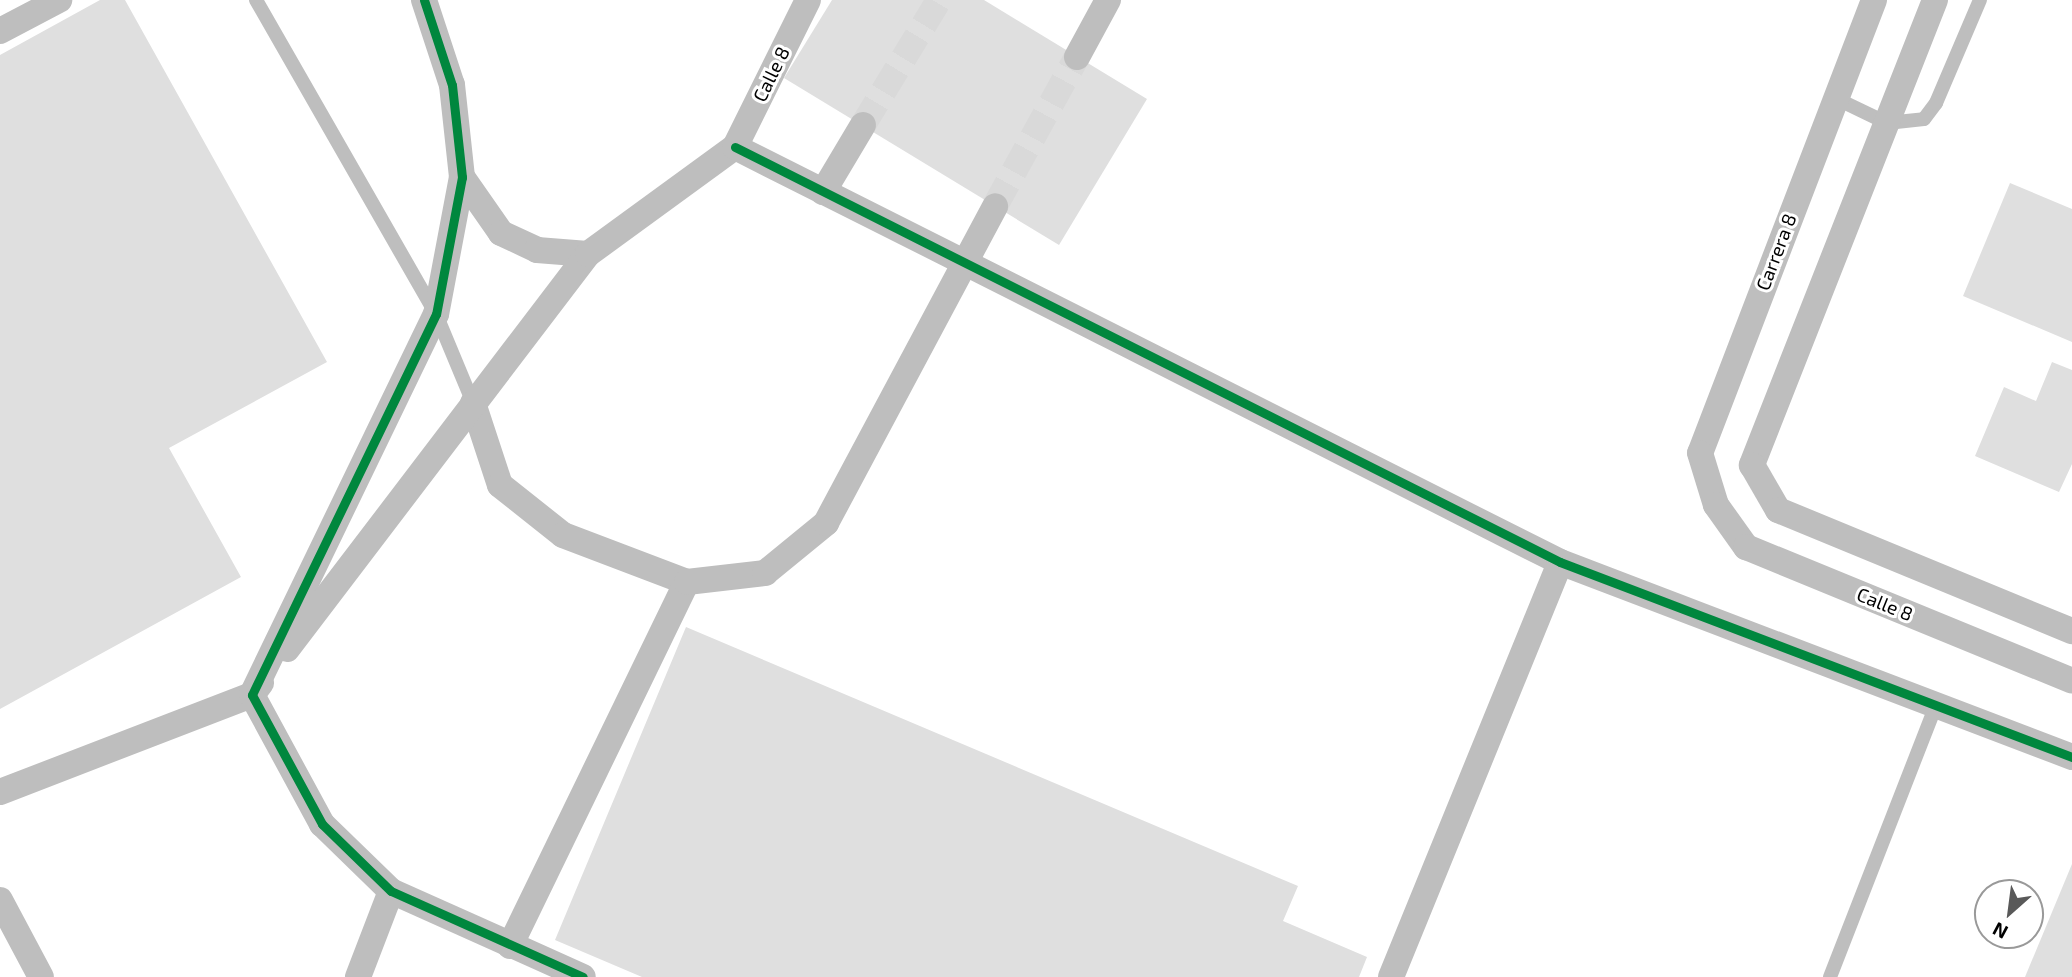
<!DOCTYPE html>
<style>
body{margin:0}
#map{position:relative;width:2072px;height:977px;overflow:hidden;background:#fff;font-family:"Exo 2",sans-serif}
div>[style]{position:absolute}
.building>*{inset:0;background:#dfdfdf}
.street-tunnel>*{height:26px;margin-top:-13px;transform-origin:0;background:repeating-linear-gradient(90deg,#d9d9d9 0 26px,transparent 0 39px)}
.lane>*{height:14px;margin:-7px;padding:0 7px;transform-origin:7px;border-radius:7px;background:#bebebe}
.street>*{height:26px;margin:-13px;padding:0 13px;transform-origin:13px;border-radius:13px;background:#bebebe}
.cycleway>*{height:9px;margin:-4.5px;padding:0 4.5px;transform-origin:4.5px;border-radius:4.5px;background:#00873e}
span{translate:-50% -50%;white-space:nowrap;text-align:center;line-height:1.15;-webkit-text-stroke:6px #fff;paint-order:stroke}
.street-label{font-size:19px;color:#000}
.north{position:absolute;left:1974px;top:879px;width:70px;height:70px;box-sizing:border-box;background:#fff;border:2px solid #999;border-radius:50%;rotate:208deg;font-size:19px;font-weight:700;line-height:28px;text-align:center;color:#000}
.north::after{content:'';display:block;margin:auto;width:24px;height:32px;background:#595959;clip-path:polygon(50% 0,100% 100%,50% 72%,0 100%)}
</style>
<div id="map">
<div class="building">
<i style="clip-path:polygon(100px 0,125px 0,327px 362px,169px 448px,241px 577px,0 709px,0 55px)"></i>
<i style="clip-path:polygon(832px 0,984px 0,1147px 99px,1059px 245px,784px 78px)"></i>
<i style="clip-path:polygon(2010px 183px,2072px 209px,2072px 342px,1963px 296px)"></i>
<i style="clip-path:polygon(2052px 362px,2072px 370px,2072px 464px,2059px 492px,1975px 456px,2004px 387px,2036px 401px)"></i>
<i style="clip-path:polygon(686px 627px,1298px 886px,1283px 921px,1367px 957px,1359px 977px,642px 977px,555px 940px)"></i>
<i style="clip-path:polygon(2072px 864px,2072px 977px,2025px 977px)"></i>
</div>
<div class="street-tunnel">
<i style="left:863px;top:125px;width:146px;rotate:-58.7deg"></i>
<i style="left:995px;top:206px;width:170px;rotate:-61.2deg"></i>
</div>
<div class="lane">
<i style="left:256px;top:0;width:362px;rotate:60.2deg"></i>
<i style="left:436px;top:314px;width:96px;rotate:67.4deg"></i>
<i style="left:1835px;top:98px;width:58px;rotate:25.7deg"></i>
<i style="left:1887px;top:123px;width:37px;rotate:-6deg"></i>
<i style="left:1924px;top:119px;width:20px;rotate:-53deg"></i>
<i style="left:1936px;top:103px;width:112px;rotate:-66.9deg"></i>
<i style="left:1830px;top:977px;width:294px;rotate:-68.7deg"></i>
</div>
<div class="street">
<i style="left:424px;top:0;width:89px;rotate:71.8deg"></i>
<i style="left:452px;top:85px;width:93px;rotate:83.8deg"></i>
<i style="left:462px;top:177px;width:139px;rotate:100.7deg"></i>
<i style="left:436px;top:314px;width:423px;rotate:115.8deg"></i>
<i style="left:252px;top:695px;width:147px;rotate:61.5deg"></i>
<i style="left:322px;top:824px;width:96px;rotate:44.2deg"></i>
<i style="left:391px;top:891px;width:210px;rotate:24.1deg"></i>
<i style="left:1874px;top:0;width:485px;rotate:111deg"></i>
<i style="left:1700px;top:453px;width:54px;rotate:72.9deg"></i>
<i style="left:1716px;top:505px;width:52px;rotate:54.5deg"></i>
<i style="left:1746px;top:547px;width:352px;rotate:22.3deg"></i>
<i style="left:1935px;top:0;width:500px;rotate:111.5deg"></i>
<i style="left:1752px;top:465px;width:52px;rotate:60deg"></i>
<i style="left:1778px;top:510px;width:318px;rotate:22.4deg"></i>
<i style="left:0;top:31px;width:67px;rotate:-27.7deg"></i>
<i style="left:1077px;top:57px;width:65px;rotate:-61.5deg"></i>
<i style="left:735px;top:147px;width:923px;rotate:26.7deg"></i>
<i style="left:1560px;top:562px;width:548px;rotate:20.85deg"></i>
<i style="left:462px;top:177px;width:68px;rotate:55.1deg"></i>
<i style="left:501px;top:233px;width:40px;rotate:25deg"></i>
<i style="left:537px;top:250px;width:51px;rotate:4.5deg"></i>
<i style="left:823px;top:192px;width:78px;rotate:-59.2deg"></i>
<i style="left:473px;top:403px;width:86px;rotate:71.8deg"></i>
<i style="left:500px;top:485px;width:80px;rotate:38.4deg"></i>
<i style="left:563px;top:535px;width:133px;rotate:20.8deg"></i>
<i style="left:287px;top:649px;width:497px;rotate:-52.7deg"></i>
<i style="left:588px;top:254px;width:182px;rotate:-36.1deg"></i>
<i style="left:735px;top:147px;width:164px;rotate:-63.6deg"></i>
<i style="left:0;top:792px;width:270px;rotate:-21.1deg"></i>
<i style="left:252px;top:695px;width:15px;rotate:-53deg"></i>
<i style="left:0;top:900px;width:87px;rotate:62deg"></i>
<i style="left:510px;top:946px;width:405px;rotate:-64.1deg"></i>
<i style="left:687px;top:582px;width:79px;rotate:-6.6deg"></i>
<i style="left:765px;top:573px;width:79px;rotate:-39.3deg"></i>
<i style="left:826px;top:523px;width:359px;rotate:-61.9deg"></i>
<i style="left:358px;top:977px;width:92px;rotate:-69deg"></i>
<i style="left:1391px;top:977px;width:448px;rotate:-67.8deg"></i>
</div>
<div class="cycleway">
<i style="left:424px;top:0;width:89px;rotate:71.8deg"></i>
<i style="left:452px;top:85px;width:93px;rotate:83.8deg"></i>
<i style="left:462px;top:177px;width:139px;rotate:100.7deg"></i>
<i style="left:436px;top:314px;width:423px;rotate:115.8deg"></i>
<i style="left:252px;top:695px;width:147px;rotate:61.5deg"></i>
<i style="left:322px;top:824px;width:96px;rotate:44.2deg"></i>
<i style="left:391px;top:891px;width:210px;rotate:24.1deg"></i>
<i style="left:735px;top:147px;width:923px;rotate:26.7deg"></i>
<i style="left:1560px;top:562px;width:548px;rotate:20.85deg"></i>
</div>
<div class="street-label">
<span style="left:771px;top:74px;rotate:-64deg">Calle 8</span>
<span style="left:1776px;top:252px;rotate:-69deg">Carrera 8</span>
<span style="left:1885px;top:604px;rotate:22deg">Calle 8</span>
</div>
<div class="north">N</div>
</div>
